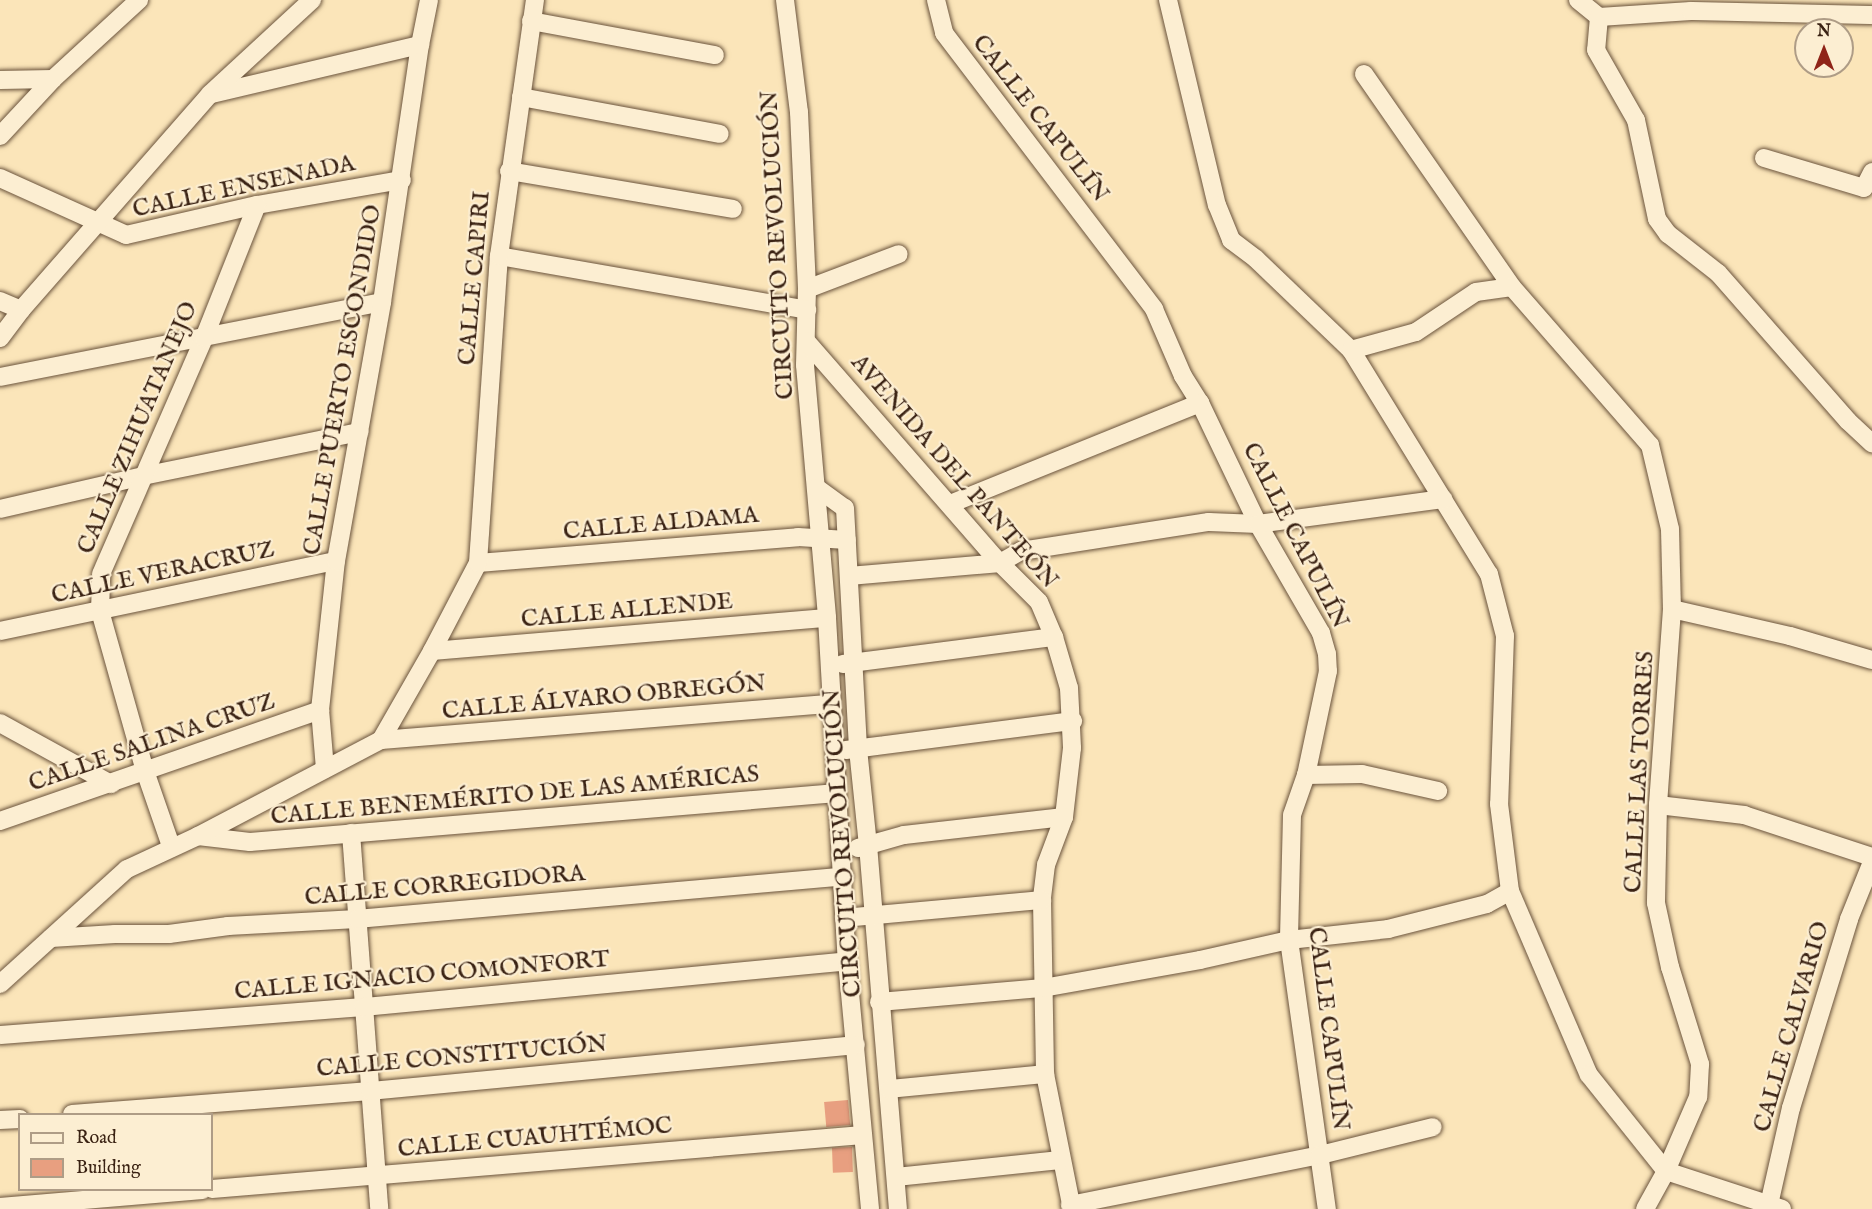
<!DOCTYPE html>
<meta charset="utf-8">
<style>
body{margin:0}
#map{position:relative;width:1872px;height:1209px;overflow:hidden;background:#fbe5b9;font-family:"IM FELL English",serif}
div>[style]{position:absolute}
.building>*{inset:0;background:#e89f80;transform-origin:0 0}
.roads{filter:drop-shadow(0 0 2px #6a533c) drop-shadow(0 0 2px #6a533c)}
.street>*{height:18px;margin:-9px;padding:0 9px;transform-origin:9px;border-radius:9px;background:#fceed2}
span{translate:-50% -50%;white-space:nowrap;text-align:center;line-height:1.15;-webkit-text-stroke:4.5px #fceed2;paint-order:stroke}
.street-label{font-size:24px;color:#3a2213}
.legend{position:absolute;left:18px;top:1113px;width:195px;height:78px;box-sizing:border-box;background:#fceed2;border:2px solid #ae9c86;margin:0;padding:8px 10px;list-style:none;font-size:18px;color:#3a2213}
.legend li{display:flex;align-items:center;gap:12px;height:30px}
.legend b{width:30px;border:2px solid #ae9c86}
.north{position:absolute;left:1794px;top:18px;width:60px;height:60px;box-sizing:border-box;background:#fceed2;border:2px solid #ae9c86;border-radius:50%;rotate:0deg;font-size:16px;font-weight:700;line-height:24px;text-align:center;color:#3a2213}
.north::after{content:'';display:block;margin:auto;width:21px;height:27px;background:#8f2418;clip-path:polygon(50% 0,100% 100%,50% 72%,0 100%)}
</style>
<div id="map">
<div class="building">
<i style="left:848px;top:1100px;width:25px;height:24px;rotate:85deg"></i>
<i style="left:852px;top:1147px;width:25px;height:20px;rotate:88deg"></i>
</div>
<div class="roads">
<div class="street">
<i style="left:785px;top:0;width:113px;rotate:82.9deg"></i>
<i style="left:799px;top:112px;width:177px;rotate:87.4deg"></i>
<i style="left:807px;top:289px;width:76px;rotate:91.5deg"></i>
<i style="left:805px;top:365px;width:254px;rotate:85deg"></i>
<i style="left:827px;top:618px;width:344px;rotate:86.7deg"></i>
<i style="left:847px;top:961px;width:249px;rotate:84.7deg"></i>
<i style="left:936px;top:0;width:34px;rotate:76deg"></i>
<i style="left:944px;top:33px;width:347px;rotate:52.7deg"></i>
<i style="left:1154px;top:309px;width:73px;rotate:66.6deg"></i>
<i style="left:1183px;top:376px;width:32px;rotate:58deg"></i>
<i style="left:1200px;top:403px;width:134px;rotate:64.4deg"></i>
<i style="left:1258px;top:524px;width:126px;rotate:60deg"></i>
<i style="left:1321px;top:633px;width:22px;rotate:74deg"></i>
<i style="left:1327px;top:654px;width:17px;rotate:87deg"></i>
<i style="left:1328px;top:671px;width:106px;rotate:101.9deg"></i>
<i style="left:1306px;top:775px;width:42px;rotate:109.3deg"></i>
<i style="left:1292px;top:815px;width:125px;rotate:91.4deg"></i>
<i style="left:1289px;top:940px;width:272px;rotate:82deg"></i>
<i style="left:1168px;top:0;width:211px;rotate:76.6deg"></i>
<i style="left:1217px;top:205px;width:38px;rotate:68deg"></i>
<i style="left:1231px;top:240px;width:31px;rotate:37deg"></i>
<i style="left:1256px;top:259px;width:132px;rotate:43.8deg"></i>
<i style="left:1351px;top:350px;width:263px;rotate:58.4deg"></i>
<i style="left:1489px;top:574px;width:64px;rotate:75.5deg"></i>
<i style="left:1505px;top:636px;width:168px;rotate:92deg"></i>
<i style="left:1499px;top:804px;width:88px;rotate:82.8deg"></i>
<i style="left:1510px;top:891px;width:200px;rotate:66.8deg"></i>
<i style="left:1589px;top:1075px;width:123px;rotate:51.3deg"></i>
<i style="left:1666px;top:1171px;width:122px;rotate:18.1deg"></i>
<i style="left:1578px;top:0;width:27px;rotate:39deg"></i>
<i style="left:1599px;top:17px;width:33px;rotate:95deg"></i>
<i style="left:1596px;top:50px;width:81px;rotate:60.3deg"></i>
<i style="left:1636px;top:120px;width:101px;rotate:78deg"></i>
<i style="left:1657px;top:219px;width:19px;rotate:54deg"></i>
<i style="left:1668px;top:234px;width:63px;rotate:38deg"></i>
<i style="left:1718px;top:273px;width:197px;rotate:48.7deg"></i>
<i style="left:1848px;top:421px;width:33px;rotate:43deg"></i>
<i style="left:1599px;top:17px;width:92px;rotate:-3.7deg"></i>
<i style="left:1691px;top:11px;width:181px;rotate:1.3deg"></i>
<i style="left:531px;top:21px;width:187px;rotate:10.5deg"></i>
<i style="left:1364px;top:74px;width:259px;rotate:55.2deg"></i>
<i style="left:1512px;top:287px;width:210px;rotate:48.9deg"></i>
<i style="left:1650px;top:445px;width:86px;rotate:76.6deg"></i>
<i style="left:1670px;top:529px;width:80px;rotate:88.6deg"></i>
<i style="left:1672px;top:609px;width:196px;rotate:94.1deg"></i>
<i style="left:1658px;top:805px;width:98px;rotate:91.2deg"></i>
<i style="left:1656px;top:903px;width:66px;rotate:77.7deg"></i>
<i style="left:1670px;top:967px;width:102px;rotate:72.8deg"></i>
<i style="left:1700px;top:1064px;width:33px;rotate:93deg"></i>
<i style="left:1698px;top:1097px;width:81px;rotate:113.4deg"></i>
<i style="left:1666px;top:1171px;width:43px;rotate:118.9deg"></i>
<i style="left:0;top:80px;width:53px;rotate:-1.1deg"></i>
<i style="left:212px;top:94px;width:214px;rotate:-13.3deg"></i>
<i style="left:521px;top:97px;width:202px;rotate:10.5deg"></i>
<i style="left:0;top:136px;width:78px;rotate:-47.1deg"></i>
<i style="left:53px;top:79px;width:117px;rotate:-42.6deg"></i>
<i style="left:1764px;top:158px;width:104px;rotate:16.7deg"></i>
<i style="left:1864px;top:188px;width:18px;rotate:-63deg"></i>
<i style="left:509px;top:171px;width:227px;rotate:9.6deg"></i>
<i style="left:0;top:178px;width:138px;rotate:24.3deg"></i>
<i style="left:126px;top:235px;width:134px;rotate:-12.9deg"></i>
<i style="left:257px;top:205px;width:147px;rotate:-9.8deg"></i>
<i style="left:499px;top:256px;width:313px;rotate:9.9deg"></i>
<i style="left:807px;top:289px;width:98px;rotate:-20.8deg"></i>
<i style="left:0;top:301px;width:23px;rotate:23deg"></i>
<i style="left:0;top:338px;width:35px;rotate:-53deg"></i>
<i style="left:21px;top:310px;width:287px;rotate:-48.8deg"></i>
<i style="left:210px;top:94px;width:139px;rotate:-42.7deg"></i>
<i style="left:806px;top:341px;width:295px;rotate:48.9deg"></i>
<i style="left:1000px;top:563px;width:55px;rotate:45deg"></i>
<i style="left:1039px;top:602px;width:38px;rotate:67deg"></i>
<i style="left:1054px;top:637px;width:53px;rotate:73.6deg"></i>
<i style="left:1069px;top:688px;width:60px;rotate:87.1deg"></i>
<i style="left:1072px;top:748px;width:69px;rotate:96.6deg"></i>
<i style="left:1064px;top:817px;width:51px;rotate:110.6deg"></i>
<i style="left:1046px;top:865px;width:35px;rotate:97deg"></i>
<i style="left:1042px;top:900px;width:174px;rotate:89deg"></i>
<i style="left:1045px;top:1074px;width:138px;rotate:78.7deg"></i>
<i style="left:1351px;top:350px;width:67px;rotate:-15.5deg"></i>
<i style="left:1416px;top:332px;width:72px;rotate:-33.7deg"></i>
<i style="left:1476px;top:292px;width:36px;rotate:-8deg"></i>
<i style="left:0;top:377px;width:389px;rotate:-11.1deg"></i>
<i style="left:817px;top:488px;width:34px;rotate:36deg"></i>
<i style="left:845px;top:508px;width:241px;rotate:86.9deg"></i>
<i style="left:858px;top:749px;width:97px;rotate:84.1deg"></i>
<i style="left:868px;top:845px;width:365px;rotate:85.3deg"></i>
<i style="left:950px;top:504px;width:270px;rotate:-22deg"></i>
<i style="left:0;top:509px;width:147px;rotate:-13deg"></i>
<i style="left:143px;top:476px;width:221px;rotate:-11.5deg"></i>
<i style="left:478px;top:563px;width:321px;rotate:-4.6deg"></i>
<i style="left:798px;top:537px;width:49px;rotate:3.5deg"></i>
<i style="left:849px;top:576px;width:152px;rotate:-4.9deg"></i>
<i style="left:1000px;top:563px;width:24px;rotate:-30deg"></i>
<i style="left:1021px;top:551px;width:190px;rotate:-8.8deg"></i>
<i style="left:1209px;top:522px;width:49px;rotate:2.3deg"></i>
<i style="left:1258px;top:524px;width:187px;rotate:-7.7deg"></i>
<i style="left:1672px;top:609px;width:121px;rotate:12.9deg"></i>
<i style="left:1790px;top:636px;width:85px;rotate:16.3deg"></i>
<i style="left:0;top:631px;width:343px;rotate:-11.8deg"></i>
<i style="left:432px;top:651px;width:396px;rotate:-4.8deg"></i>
<i style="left:843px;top:664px;width:213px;rotate:-7.3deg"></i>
<i style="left:0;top:723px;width:127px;rotate:28.8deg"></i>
<i style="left:381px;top:740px;width:451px;rotate:-4.6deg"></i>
<i style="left:846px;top:750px;width:229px;rotate:-7.3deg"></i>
<i style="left:325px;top:769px;width:59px;rotate:-94.8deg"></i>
<i style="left:320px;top:710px;width:150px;rotate:-83.9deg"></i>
<i style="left:336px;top:561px;width:263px;rotate:-79.9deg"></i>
<i style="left:382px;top:302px;width:260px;rotate:-81.6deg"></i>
<i style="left:420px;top:45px;width:46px;rotate:-78.7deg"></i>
<i style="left:1306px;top:775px;width:56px;rotate:-1deg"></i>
<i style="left:1362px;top:774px;width:78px;rotate:12.6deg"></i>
<i style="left:1658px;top:805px;width:87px;rotate:6.6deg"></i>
<i style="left:1744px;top:815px;width:135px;rotate:18.2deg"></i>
<i style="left:0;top:821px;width:339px;rotate:-19.1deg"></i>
<i style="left:351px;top:833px;width:377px;rotate:85.7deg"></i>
<i style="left:198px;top:836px;width:52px;rotate:6.6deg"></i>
<i style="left:250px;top:842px;width:589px;rotate:-4.77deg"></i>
<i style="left:171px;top:846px;width:79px;rotate:-109.1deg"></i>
<i style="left:145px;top:771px;width:166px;rotate:-105.7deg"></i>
<i style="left:100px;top:611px;width:37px;rotate:-88deg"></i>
<i style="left:101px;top:574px;width:257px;rotate:-66.4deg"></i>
<i style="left:204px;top:338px;width:143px;rotate:-68.3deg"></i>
<i style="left:858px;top:848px;width:48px;rotate:-15.8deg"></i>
<i style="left:904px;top:835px;width:161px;rotate:-6.4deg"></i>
<i style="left:844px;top:918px;width:199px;rotate:-5.2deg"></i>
<i style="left:51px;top:938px;width:64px;rotate:-3.6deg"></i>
<i style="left:115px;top:934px;width:54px"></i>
<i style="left:169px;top:934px;width:60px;rotate:-7.7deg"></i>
<i style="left:228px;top:926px;width:129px;rotate:-3.1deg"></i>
<i style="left:357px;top:919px;width:489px;rotate:-5deg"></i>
<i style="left:0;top:984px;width:171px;rotate:-42.2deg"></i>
<i style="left:127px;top:869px;width:78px;rotate:-24.9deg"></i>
<i style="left:198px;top:836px;width:207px;rotate:-27.7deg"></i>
<i style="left:381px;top:740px;width:103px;rotate:-60.2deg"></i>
<i style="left:432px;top:651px;width:99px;rotate:-62.4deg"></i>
<i style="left:478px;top:563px;width:308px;rotate:-86.1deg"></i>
<i style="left:499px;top:256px;width:259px;rotate:-82deg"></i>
<i style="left:879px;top:1002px;width:165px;rotate:-4.9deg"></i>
<i style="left:1043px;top:988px;width:159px;rotate:-10.1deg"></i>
<i style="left:1200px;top:960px;width:91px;rotate:-12.7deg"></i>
<i style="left:1289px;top:940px;width:100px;rotate:-6.3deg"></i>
<i style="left:1388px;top:929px;width:102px;rotate:-14.2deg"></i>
<i style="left:1487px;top:904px;width:26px;rotate:-29deg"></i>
<i style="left:0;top:1035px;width:365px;rotate:-4.4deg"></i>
<i style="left:364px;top:1007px;width:485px;rotate:-5.4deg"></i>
<i style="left:889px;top:1089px;width:157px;rotate:-5.5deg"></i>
<i style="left:72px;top:1114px;width:299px;rotate:-4.4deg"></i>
<i style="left:370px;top:1091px;width:488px;rotate:-5.4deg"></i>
<i style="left:0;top:1120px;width:20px;rotate:-3deg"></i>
<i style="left:896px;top:1177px;width:165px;rotate:-5.9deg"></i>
<i style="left:212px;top:1189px;width:653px;rotate:-4.74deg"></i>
<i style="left:1070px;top:1205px;width:255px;rotate:-11.3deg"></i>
<i style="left:1320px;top:1155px;width:116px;rotate:-13.9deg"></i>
<i style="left:0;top:1207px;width:203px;rotate:-4.8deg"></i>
<i style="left:1768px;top:1209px;width:104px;rotate:-77.2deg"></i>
<i style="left:1791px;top:1108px;width:198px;rotate:-72.9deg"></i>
<i style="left:1849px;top:919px;width:61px;rotate:-68deg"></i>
</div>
</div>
<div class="street-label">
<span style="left:1040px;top:119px;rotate:52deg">CALLE CAPULÍN</span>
<span style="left:244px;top:187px;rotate:-12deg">CALLE ENSENADA</span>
<span style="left:778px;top:245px;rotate:-93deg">CIRCUITO REVOLUCIÓN</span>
<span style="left:475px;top:278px;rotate:-85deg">CALLE CAPIRI</span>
<span style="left:343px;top:380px;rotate:-80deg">CALLE PUERTO ESCONDIDO</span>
<span style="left:138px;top:428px;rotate:-67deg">CALLE ZIHUATANEJO</span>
<span style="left:954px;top:472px;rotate:49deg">AVENIDA DEL PANTEÓN</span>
<span style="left:661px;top:524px;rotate:-5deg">CALLE ALDAMA</span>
<span style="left:1295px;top:536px;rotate:63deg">CALLE CAPULÍN</span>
<span style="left:163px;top:573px;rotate:-12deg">CALLE VERACRUZ</span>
<span style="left:627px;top:611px;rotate:-5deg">CALLE ALLENDE</span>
<span style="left:604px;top:698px;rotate:-5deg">CALLE ÁLVARO OBREGÓN</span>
<span style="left:152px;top:743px;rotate:-19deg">CALLE SALINA CRUZ</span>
<span style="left:1640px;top:772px;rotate:-87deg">CALLE LAS TORRES</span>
<span style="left:515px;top:796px;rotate:-5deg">CALLE BENEMÉRITO DE LAS AMÉRICAS</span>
<span style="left:843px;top:843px;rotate:-94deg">CIRCUITO REVOLUCIÓN</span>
<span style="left:445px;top:886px;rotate:-5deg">CALLE CORREGIDORA</span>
<span style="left:422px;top:976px;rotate:-5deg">CALLE IGNACIO COMONFORT</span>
<span style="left:1792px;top:1027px;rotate:-74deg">CALLE CALVARIO</span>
<span style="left:1328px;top:1029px;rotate:83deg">CALLE CAPULÍN</span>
<span style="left:462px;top:1057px;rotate:-5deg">CALLE CONSTITUCIÓN</span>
<span style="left:535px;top:1138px;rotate:-5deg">CALLE CUAUHTÉMOC</span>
</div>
<ul class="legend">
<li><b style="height:8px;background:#fceed2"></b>Road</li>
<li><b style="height:16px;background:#e89f80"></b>Building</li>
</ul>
<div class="north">N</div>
</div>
